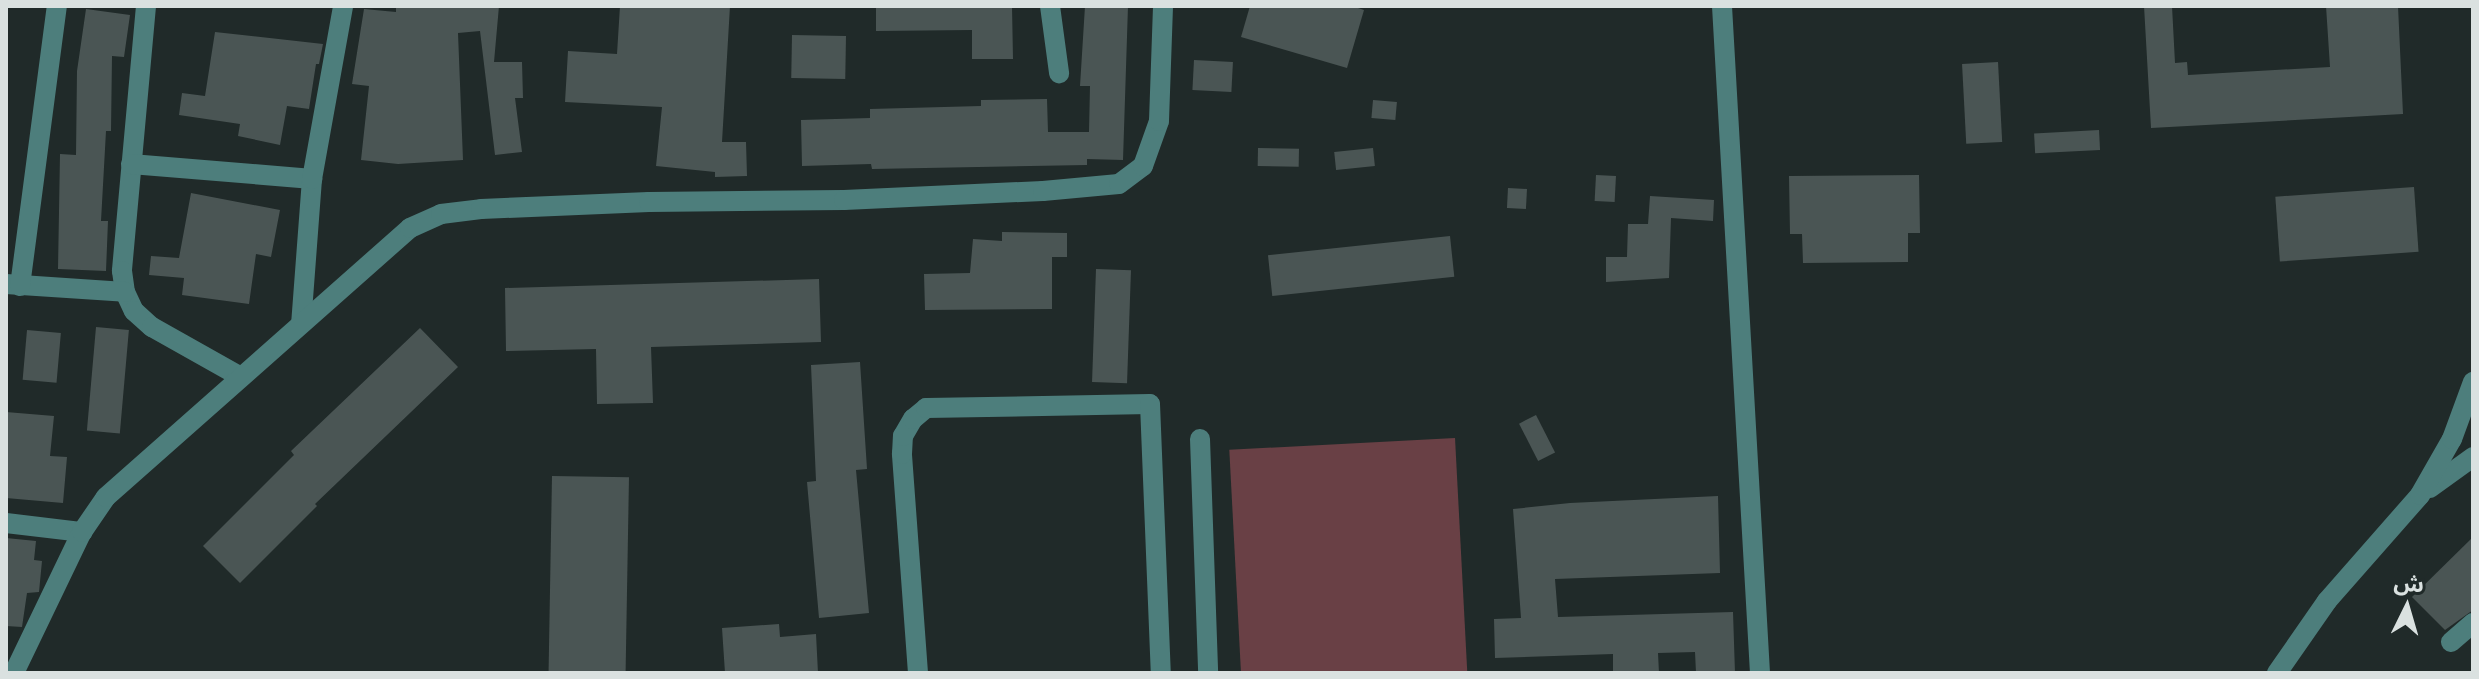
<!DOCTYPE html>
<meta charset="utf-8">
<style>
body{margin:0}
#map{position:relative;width:2479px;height:679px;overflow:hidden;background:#202a29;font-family:"Golos Text","Noto Sans Arabic",sans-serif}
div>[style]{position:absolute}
.green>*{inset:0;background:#694045;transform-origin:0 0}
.building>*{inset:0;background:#4a5554;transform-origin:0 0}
.minor>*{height:20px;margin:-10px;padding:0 10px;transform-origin:10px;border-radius:10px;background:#4d7e7c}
span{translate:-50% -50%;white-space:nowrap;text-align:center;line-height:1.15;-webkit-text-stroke:7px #202a29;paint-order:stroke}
.frame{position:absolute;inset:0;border:8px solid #dae1e0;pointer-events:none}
.north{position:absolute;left:2367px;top:567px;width:80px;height:80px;-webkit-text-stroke:6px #202a29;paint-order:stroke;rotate:5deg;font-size:22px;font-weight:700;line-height:32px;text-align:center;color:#dae1e0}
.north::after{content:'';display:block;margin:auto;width:28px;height:36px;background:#dae1e0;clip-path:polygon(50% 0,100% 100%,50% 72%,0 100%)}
</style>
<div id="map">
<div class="green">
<i style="left:1455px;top:438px;width:235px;height:226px;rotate:87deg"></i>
</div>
<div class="building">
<i style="clip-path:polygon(396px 6px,499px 6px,494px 62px,522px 62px,523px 98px,515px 98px,522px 152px,495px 155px,480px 31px,458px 33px,463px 160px,398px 164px,361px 160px,369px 86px,352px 84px,364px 9px,396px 12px)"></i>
<i style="clip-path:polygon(620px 6px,730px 6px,722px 142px,746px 142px,747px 176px,715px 177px,715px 172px,656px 166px,662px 107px,565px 102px,568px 51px,617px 54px)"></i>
<i style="clip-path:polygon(876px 6px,1012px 6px,1013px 59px,972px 59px,972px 30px,876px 31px)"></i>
<i style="clip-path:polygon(1085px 6px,1128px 6px,1123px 160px,1087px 159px,1087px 165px,872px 169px,871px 164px,802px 166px,801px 120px,870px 118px,870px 109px,981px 106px,981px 100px,1047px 99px,1048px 132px,1089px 132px,1090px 86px,1080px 86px)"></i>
<i style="clip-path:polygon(1250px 6px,1352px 6px,1364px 10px,1347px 68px,1241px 37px)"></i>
<i style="clip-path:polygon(2144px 6px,2172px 6px,2175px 63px,2187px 62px,2188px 75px,2330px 67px,2326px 6px,2398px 6px,2403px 114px,2151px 128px)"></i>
<i style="clip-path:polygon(86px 9px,130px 15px,124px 57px,112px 56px,111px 131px,106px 131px,101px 221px,108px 221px,106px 271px,58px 269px,60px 154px,76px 155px,77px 71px)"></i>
<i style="clip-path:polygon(215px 32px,323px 44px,319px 64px,316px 64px,309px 109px,287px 106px,280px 145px,238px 136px,240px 124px,179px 115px,182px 93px,205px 96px)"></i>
<i style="left:792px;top:35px;width:54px;height:43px;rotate:1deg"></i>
<i style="left:1194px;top:60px;width:39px;height:30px;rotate:3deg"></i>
<i style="left:1998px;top:62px;width:80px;height:36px;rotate:87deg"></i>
<i style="left:1373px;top:100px;width:24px;height:18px;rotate:5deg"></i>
<i style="left:2099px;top:130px;width:20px;height:65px;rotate:87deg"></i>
<i style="left:1258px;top:148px;width:41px;height:18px;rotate:1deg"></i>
<i style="left:1373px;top:148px;width:18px;height:39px;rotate:84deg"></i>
<i style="left:1596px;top:175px;width:20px;height:26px;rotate:3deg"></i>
<i style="clip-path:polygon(1919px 175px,1920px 233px,1908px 233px,1908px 262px,1803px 263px,1802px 234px,1790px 234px,1789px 176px)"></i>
<i style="left:2414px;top:187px;width:65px;height:139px;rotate:86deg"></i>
<i style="left:1508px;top:188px;width:19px;height:20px;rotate:3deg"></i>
<i style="clip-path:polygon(191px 193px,280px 210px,271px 257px,256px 254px,249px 304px,182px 295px,184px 278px,149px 275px,151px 256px,179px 258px)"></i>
<i style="clip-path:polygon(1650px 196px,1714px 200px,1713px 221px,1671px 218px,1669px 278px,1606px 282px,1606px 257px,1627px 257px,1628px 224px,1648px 224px)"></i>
<i style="clip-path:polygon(1002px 232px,1067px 233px,1067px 257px,1052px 257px,1052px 309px,925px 310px,924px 274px,970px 273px,973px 239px,1002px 241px)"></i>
<i style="left:1450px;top:236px;width:41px;height:183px;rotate:84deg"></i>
<i style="left:1096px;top:269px;width:35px;height:113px;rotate:2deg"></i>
<i style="clip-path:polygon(819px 279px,821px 342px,651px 347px,653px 403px,597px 404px,596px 349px,506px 351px,505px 288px)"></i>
<i style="left:96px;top:327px;width:33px;height:104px;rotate:5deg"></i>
<i style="clip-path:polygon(420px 328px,458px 367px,315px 504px,317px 506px,240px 583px,203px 546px,294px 455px,291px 451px)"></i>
<i style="left:27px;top:330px;width:34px;height:50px;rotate:5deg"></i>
<i style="clip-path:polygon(860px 362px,867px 469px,856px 470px,869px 613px,819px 618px,807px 482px,816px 481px,811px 365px)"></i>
<i style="clip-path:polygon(6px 412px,54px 416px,50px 456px,67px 457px,63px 503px,6px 498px)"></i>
<i style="left:1536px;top:415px;width:42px;height:19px;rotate:63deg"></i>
<i style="left:552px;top:476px;width:77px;height:197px;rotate:1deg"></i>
<i style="clip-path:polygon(1718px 496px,1720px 573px,1555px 579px,1558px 617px,1733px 612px,1735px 673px,1696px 673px,1695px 652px,1658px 653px,1659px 673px,1613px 673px,1613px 654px,1495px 658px,1494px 619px,1521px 618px,1513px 509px,1570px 503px)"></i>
<i style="clip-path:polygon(2473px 537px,2473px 610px,2445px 630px,2412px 597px)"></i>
<i style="clip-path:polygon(6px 538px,36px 541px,34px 560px,42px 561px,39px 592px,27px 593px,22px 627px,6px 626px)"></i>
<i style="clip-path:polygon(779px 624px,780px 637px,816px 634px,818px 673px,725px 673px,722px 628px)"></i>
</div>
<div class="minor">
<i style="left:146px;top:6px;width:266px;rotate:95.2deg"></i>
<i style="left:122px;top:271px;width:21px;rotate:82deg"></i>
<i style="left:125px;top:292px;width:21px;rotate:65deg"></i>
<i style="left:134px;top:311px;width:24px;rotate:42deg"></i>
<i style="left:152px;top:327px;width:102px;rotate:29.3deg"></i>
<i style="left:1050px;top:6px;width:68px;rotate:82.3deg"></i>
<i style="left:1722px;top:6px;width:668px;rotate:86.74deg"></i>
<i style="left:131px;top:164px;width:182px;rotate:4.7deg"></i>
<i style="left:312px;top:179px;width:145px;rotate:94.3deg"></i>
<i style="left:312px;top:179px;width:176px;rotate:-79.8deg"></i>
<i style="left:6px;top:284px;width:119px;rotate:3.8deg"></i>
<i style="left:20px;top:286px;width:282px;rotate:-82.5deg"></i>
<i style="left:1200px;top:439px;width:234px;rotate:88deg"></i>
<i style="left:2430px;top:488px;width:53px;rotate:-35.8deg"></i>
<i style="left:6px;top:523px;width:77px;rotate:6.8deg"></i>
<i style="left:2451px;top:642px;width:29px;rotate:-41deg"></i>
<i style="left:14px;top:673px;width:157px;rotate:-64.3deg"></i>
<i style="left:82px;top:532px;width:42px;rotate:-55.6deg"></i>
<i style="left:106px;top:497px;width:406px;rotate:-41.5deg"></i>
<i style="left:410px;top:228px;width:34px;rotate:-24deg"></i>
<i style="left:441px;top:214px;width:40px;rotate:-7.1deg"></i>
<i style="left:481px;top:209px;width:168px;rotate:-2.4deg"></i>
<i style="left:649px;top:202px;width:195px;rotate:-0.6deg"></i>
<i style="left:844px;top:200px;width:199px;rotate:-2.6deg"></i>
<i style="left:1043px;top:191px;width:76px;rotate:-5.3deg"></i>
<i style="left:1119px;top:184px;width:30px;rotate:-37deg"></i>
<i style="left:1143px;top:166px;width:48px;rotate:-70.4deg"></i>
<i style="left:1159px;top:121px;width:115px;rotate:-88deg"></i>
<i style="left:918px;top:673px;width:220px;rotate:-94.2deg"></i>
<i style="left:902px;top:454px;width:18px;rotate:-87deg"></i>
<i style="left:903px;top:436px;width:20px;rotate:-60deg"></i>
<i style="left:913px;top:419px;width:17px;rotate:-40deg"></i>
<i style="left:926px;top:408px;width:224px;rotate:-1deg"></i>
<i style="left:1150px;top:404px;width:269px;rotate:87.7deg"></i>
<i style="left:2277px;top:673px;width:88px;rotate:-55.2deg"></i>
<i style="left:2327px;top:601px;width:141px;rotate:-48.7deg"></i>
<i style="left:2420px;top:495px;width:64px;rotate:-60.3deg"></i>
<i style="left:2452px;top:439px;width:61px;rotate:-69.8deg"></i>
</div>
<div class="frame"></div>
<div class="north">ش</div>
</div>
